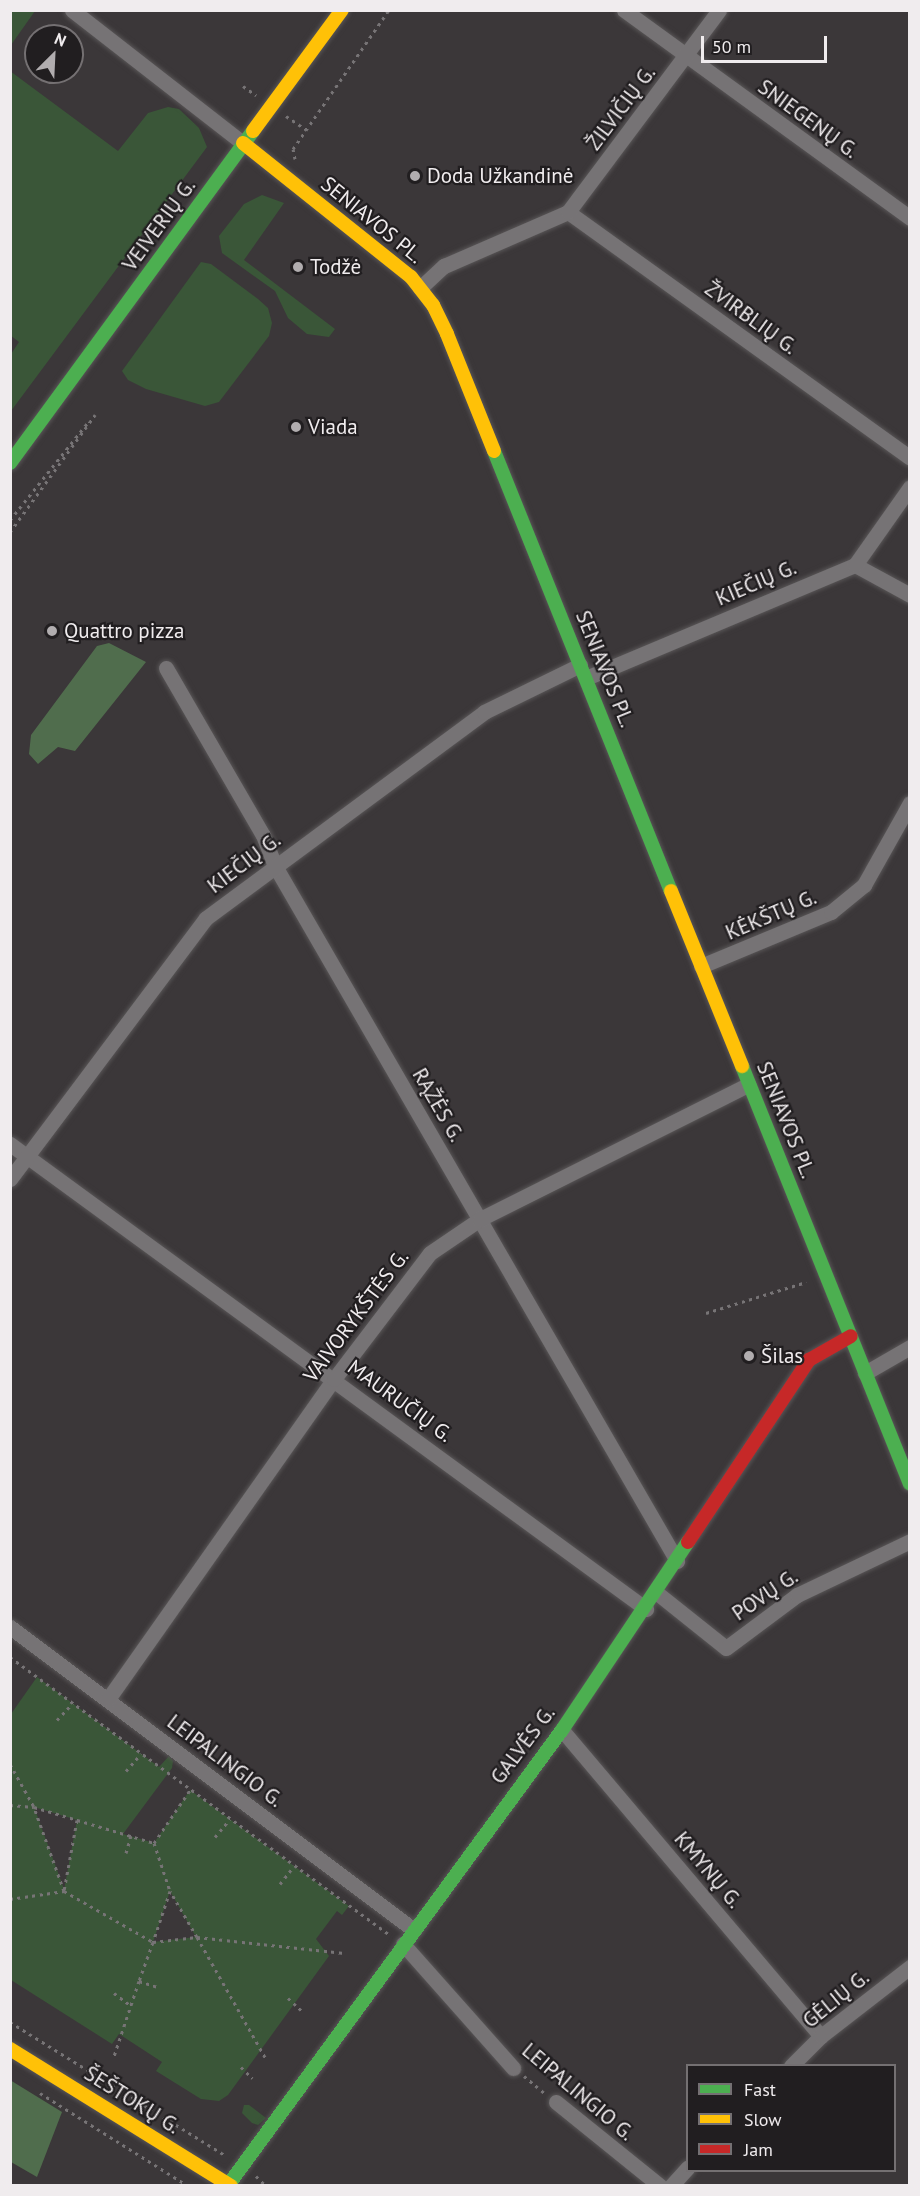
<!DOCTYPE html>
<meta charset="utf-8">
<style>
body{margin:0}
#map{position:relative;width:920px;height:2196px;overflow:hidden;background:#3b3739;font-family:"PT Sans",sans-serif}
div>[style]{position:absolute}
.green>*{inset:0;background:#3a5638}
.forest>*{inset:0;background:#506d4d}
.path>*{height:3px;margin-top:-1.5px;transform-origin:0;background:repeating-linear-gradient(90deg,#777476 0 3px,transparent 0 7.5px)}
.roads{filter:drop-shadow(0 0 2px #585556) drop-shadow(0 0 2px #585556)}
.street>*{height:15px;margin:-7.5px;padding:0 7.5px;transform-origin:7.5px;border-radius:7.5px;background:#767375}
.fast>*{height:14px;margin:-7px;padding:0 7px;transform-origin:7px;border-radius:7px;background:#4caf50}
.slow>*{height:14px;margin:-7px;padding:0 7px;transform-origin:7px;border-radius:7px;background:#ffc107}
.jam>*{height:14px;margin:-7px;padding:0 7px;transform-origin:7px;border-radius:7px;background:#c62828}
.dots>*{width:16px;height:16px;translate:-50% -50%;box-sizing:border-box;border:3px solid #211e20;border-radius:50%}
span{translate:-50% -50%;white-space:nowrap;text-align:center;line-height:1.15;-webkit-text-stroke:4.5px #211e20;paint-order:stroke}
.street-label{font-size:21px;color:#f0ecee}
.poi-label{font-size:21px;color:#f0ecee}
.left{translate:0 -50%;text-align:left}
.frame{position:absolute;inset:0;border:12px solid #f0ecee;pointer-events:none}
.legend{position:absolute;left:686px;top:2064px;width:210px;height:108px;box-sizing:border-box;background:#211e20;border:2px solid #747072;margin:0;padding:8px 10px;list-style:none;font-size:18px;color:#f0ecee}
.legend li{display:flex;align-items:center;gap:12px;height:30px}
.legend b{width:30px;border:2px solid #747072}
.north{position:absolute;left:24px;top:24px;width:60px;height:60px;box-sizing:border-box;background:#211e20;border:2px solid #747072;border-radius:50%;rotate:24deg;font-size:16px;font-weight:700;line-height:24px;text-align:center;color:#f0ecee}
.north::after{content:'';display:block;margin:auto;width:21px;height:27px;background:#b1adaf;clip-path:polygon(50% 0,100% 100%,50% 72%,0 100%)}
.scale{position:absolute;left:701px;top:36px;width:126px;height:27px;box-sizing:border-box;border:3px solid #f0ecee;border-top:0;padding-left:8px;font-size:18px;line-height:21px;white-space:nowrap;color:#f0ecee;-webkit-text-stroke:4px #211e20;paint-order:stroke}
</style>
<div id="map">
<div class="green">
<i style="clip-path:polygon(11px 10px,35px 11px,11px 45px,10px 11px)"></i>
<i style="clip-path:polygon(10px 71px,118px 151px,148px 113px,168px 107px,179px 109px,199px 128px,207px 147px,11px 411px,11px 354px,19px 342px,10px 335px)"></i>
<i style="clip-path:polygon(262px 195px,284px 203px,244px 260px,335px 329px,329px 337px,307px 334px,288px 318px,275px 291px,222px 253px,219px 236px,244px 204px)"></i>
<i style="clip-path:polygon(201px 262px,211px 264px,258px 299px,268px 308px,272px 323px,269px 336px,219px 402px,205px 406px,146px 389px,128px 380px,122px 371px)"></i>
<i style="clip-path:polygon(evenodd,37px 1677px,159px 1767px,169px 1756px,173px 1761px,172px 1768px,123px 1834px,154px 1843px,190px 1790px,349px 1906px,342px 1915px,337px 1911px,316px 1939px,329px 1956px,228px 2095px,219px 2101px,201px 2099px,156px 2071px,162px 2062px,119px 2034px,112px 2044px,11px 1980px,11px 1714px,37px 1677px,34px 1807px,77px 1820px,64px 1890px,64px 1889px,34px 1807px,37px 1677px,170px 1891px,196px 1937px,153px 1942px,170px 1891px)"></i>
<i style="clip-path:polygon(244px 2105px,249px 2105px,266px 2118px,258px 2125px,252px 2123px,242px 2113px)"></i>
</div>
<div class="forest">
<i style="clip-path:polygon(109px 643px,146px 662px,75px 751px,58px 747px,38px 764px,29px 754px,31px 735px,97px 646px)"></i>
<i style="clip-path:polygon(10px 2080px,62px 2112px,37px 2177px,11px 2162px)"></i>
</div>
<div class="path">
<i style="left:243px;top:86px;width:16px;rotate:35deg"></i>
<i style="left:286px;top:116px;width:25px;rotate:34deg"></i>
<i style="left:295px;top:159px;width:10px;rotate:-101deg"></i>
<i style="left:293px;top:149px;width:169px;rotate:-55.4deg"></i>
<i style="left:10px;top:520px;width:127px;rotate:-51.4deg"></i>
<i style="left:10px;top:532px;width:145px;rotate:-54deg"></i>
<i style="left:706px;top:1313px;width:105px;rotate:-17.2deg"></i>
<i style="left:10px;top:1657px;width:469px;rotate:36.2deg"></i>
<i style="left:57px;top:1720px;width:23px;rotate:-47deg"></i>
<i style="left:10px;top:1764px;width:49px;rotate:60.8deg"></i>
<i style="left:126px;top:1771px;width:23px;rotate:-49deg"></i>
<i style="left:10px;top:1805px;width:24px;rotate:5deg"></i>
<i style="left:77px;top:1820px;width:72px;rotate:100.4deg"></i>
<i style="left:64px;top:1891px;width:89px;rotate:-109.7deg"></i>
<i style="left:34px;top:1807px;width:125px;rotate:16.7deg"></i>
<i style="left:154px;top:1843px;width:51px;rotate:71.6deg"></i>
<i style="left:215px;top:1837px;width:23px;rotate:-50deg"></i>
<i style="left:154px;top:1843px;width:64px;rotate:-55.8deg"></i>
<i style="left:126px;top:1853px;width:18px;rotate:-74deg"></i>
<i style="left:280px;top:1884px;width:23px;rotate:-52deg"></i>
<i style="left:10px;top:1899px;width:55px;rotate:-8.4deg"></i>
<i style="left:64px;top:1891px;width:103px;rotate:29.8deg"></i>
<i style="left:153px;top:1942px;width:44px;rotate:-6.5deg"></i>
<i style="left:197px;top:1937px;width:53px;rotate:-120.4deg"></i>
<i style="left:170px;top:1891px;width:54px;rotate:108.4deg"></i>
<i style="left:153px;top:1942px;width:41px;rotate:109.7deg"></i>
<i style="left:139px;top:1981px;width:82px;rotate:108.4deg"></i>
<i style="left:197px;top:1937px;width:148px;rotate:6.2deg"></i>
<i style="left:197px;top:1937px;width:140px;rotate:60.5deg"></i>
<i style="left:139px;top:1981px;width:20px;rotate:18deg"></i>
<i style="left:114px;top:1993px;width:21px;rotate:37deg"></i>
<i style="left:288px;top:1998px;width:18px;rotate:43deg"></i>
<i style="left:10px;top:2022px;width:254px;rotate:31.8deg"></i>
<i style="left:241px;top:2067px;width:16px;rotate:45deg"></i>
<i style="left:524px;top:2076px;width:26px;rotate:40deg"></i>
<i style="left:40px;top:2093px;width:175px;rotate:32.1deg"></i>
<i style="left:256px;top:2176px;width:14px;rotate:45deg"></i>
</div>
<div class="roads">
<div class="street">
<i style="left:72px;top:10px;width:217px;rotate:37.9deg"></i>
<i style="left:624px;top:10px;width:354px;rotate:36deg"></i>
<i style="left:568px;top:212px;width:421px;rotate:35.7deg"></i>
<i style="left:420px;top:288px;width:33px;rotate:-43deg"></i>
<i style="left:444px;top:266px;width:135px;rotate:-23.5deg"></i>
<i style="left:568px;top:212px;width:252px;rotate:-53.2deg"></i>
<i style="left:855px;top:565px;width:63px;rotate:28.6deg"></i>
<i style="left:166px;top:668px;width:193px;rotate:59.9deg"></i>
<i style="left:263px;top:835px;width:33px;rotate:69deg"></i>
<i style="left:275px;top:866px;width:803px;rotate:59.95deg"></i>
<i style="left:586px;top:678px;width:292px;rotate:-22.8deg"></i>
<i style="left:855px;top:565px;width:95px;rotate:-54.8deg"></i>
<i style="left:701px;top:966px;width:141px;rotate:-22.6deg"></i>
<i style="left:831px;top:912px;width:43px;rotate:-39.3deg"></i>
<i style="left:864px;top:885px;width:94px;rotate:-60.7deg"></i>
<i style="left:10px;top:1144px;width:788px;rotate:36.17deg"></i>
<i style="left:10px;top:1179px;width:326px;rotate:-53.1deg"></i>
<i style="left:206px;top:918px;width:346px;rotate:-36.5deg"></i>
<i style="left:484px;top:712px;width:107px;rotate:-26.1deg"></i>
<i style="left:865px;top:1373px;width:52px;rotate:-30deg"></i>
<i style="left:657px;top:1593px;width:88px;rotate:38.6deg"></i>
<i style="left:726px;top:1648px;width:89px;rotate:-36.7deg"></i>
<i style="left:797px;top:1595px;width:125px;rotate:-25.5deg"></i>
<i style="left:10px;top:1627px;width:505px;rotate:36.87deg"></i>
<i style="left:108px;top:1699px;width:392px;rotate:-54.8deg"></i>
<i style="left:334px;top:1379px;width:158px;rotate:-52.7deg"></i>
<i style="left:430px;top:1253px;width:60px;rotate:-34.2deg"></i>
<i style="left:480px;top:1219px;width:300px;rotate:-26.6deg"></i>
<i style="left:562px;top:1730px;width:401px;rotate:49.8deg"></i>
<i style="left:403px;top:1944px;width:166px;rotate:48.4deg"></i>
<i style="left:791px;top:2066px;width:42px;rotate:-45deg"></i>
<i style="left:821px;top:2036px;width:113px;rotate:-37.8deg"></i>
<i style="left:556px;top:2102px;width:134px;rotate:38.9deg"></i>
<i style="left:671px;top:2186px;width:25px;rotate:-48deg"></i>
</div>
<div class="fast">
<i style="left:494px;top:451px;width:474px;rotate:68.1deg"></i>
<i style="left:10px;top:463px;width:411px;rotate:-53.8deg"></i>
<i style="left:742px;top:1066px;width:450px;rotate:68.1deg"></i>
<i style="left:229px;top:2184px;width:563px;rotate:-53.74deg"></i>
<i style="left:562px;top:1730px;width:226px;rotate:-56.2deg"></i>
</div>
<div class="slow">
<i style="left:253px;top:131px;width:150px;rotate:-53.7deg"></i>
<i style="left:243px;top:143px;width:215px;rotate:38.6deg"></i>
<i style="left:411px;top:277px;width:36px;rotate:52deg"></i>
<i style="left:433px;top:305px;width:32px;rotate:64deg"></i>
<i style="left:447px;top:334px;width:126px;rotate:68.1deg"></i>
<i style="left:671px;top:891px;width:189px;rotate:67.9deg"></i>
<i style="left:10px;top:2049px;width:260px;rotate:31.8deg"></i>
</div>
<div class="jam">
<i style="left:688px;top:1542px;width:219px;rotate:-56.4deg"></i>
<i style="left:809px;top:1360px;width:48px;rotate:-29.7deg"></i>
</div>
</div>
<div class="dots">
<i style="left:415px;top:176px;background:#b1adaf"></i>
<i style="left:298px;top:267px;background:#b1adaf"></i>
<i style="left:296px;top:427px;background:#b1adaf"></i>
<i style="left:52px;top:631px;background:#b1adaf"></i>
<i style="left:749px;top:1356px;background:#b1adaf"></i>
</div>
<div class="street-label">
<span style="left:621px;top:108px;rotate:-53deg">ŽILVIČIŲ G.</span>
<span style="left:808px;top:119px;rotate:36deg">SNIEGENŲ G.</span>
<span style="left:372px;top:220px;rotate:39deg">SENIAVOS PL.</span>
<span style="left:159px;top:225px;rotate:-54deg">VEIVERIŲ G.</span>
<span style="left:751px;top:318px;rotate:36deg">ŽVIRBLIŲ G.</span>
<span style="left:756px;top:583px;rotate:-23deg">KIEČIŲ G.</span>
<span style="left:605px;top:669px;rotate:68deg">SENIAVOS PL.</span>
<span style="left:244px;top:863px;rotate:-37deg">KIEČIŲ G.</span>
<span style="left:771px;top:915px;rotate:-23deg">KĖKŠTŲ G.</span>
<span style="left:438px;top:1105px;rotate:60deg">RĄŽĖS G.</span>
<span style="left:786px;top:1120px;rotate:68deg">SENIAVOS PL.</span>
<span style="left:356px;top:1316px;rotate:-53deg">VAIVORYKŠTĖS G.</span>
<span style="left:400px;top:1401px;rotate:36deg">MAURUČIŲ G.</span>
<span style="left:765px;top:1595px;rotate:-34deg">POVŲ G.</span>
<span style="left:523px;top:1745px;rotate:-53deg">GALVĖS G.</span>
<span style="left:225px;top:1761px;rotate:37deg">LEIPALINGIO G.</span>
<span style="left:708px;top:1870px;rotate:50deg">KMYNŲ G.</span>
<span style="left:836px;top:1999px;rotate:-39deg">GĖLIŲ G.</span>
<span style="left:578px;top:2092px;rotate:40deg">LEIPALINGIO G.</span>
<span style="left:132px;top:2100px;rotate:32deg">ŠEŠTOKŲ G.</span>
</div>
<div class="poi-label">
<span class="left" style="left:427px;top:176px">Doda Užkandinė</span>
<span class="left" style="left:310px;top:267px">Todžė</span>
<span class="left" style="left:308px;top:427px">Viada</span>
<span class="left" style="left:64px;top:631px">Quattro pizza</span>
<span class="left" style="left:761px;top:1356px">Šilas</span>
</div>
<div class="frame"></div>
<ul class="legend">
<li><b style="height:8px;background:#4caf50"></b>Fast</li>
<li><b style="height:8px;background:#ffc107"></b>Slow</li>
<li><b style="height:8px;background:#c62828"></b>Jam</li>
</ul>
<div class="north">N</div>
<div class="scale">50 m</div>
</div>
